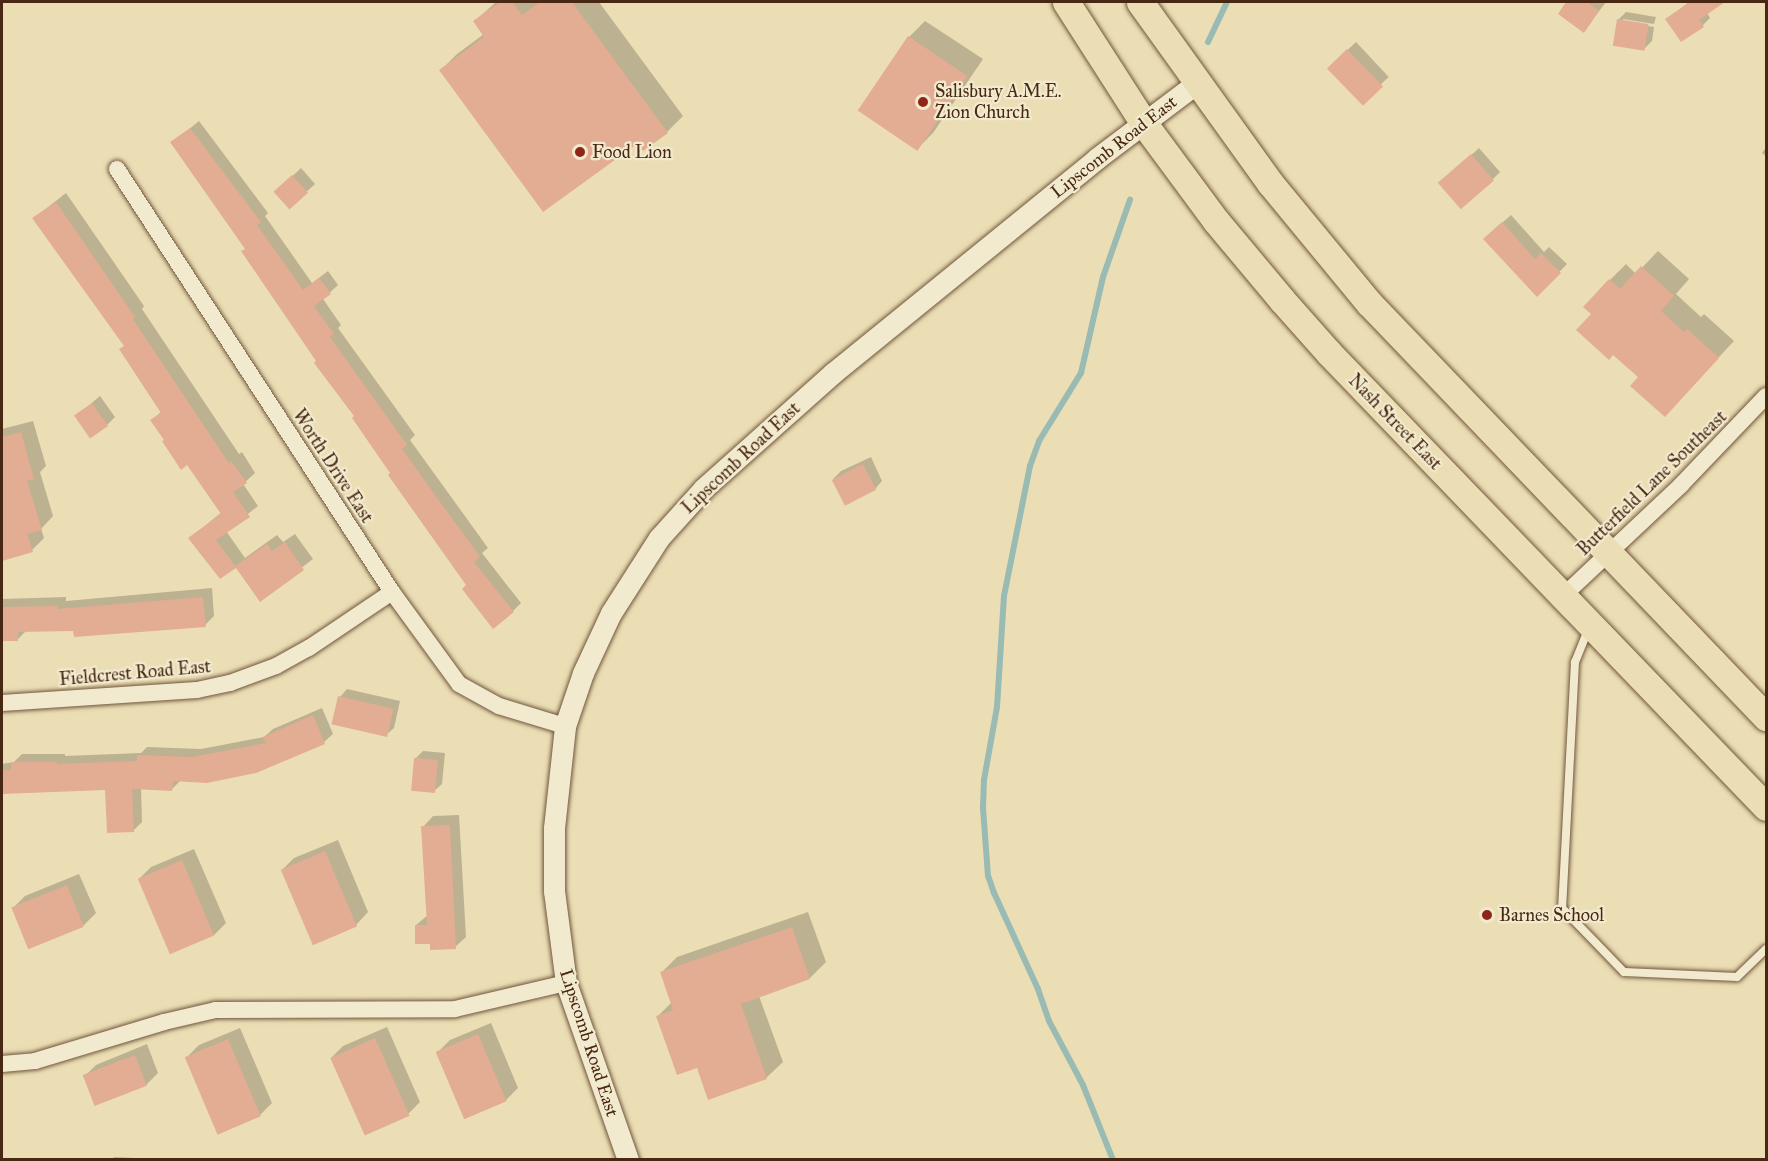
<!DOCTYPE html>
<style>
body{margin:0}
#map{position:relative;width:1768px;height:1161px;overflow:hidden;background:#ebdeb5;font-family:"IM FELL Great Primer",serif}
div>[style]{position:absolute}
.shadow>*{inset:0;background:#0003;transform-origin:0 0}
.stream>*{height:6px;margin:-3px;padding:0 3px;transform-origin:3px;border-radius:3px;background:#99bbb3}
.building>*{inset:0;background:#e3ad93;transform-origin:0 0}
.roads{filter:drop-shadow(0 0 2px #71563b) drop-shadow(0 0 2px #71563b)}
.service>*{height:8px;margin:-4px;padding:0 4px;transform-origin:4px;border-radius:4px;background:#f2eacf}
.minor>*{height:16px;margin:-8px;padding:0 8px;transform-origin:8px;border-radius:8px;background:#f2eacf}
.tertiary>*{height:21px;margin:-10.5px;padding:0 10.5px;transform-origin:10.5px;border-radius:10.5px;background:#f2eacf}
.primary>*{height:27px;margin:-13.5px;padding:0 13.5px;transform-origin:13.5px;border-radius:13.5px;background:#ebdeb5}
.dots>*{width:16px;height:16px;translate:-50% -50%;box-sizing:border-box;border:3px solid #f2eacf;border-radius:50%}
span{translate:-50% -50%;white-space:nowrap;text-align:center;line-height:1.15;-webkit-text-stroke:4.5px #f2eacf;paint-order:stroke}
.poi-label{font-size:18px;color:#482812}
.left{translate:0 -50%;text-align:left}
.street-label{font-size:18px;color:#482812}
.frame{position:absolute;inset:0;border:3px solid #482812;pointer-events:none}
</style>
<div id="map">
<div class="shadow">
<i style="clip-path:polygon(496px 2px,599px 2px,683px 116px,667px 132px,638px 142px,441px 70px,457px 54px,484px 34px,475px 21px)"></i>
<i style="clip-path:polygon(1568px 2px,1606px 2px,1584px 31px,1560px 13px)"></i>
<i style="clip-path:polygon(1689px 2px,1722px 2px,1707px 13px,1710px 18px,1703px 25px,1667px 19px)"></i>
<i style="clip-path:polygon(1626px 12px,1656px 17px,1654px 24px,1623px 19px,1623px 22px,1654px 27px,1652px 41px,1644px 49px,1618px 20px)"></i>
<i style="clip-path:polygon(925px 21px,983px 59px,933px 133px,917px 149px,909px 37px)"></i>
<i style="left:1356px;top:42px;width:48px;height:37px;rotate:47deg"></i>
<i style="clip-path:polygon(199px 121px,268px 213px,265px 216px,312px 283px,328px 271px,338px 285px,323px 299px,341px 325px,338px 328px,415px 435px,410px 440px,488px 548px,482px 553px,521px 603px,513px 611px,468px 585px,247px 248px,172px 143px)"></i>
<i style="clip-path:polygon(1766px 147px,1766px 156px,1762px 153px)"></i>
<i style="clip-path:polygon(1479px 148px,1500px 172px,1493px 179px,1448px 176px)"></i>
<i style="clip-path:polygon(301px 168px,315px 184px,290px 207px,284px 184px)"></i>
<i style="clip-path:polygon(66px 193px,144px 306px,142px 309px,239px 454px,242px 452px,255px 473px,243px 484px,258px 506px,226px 531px,245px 558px,277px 535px,283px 542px,295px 534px,313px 559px,260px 599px,236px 566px,220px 577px,190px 538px,222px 512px,188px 463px,165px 439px,152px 420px,162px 411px,125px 346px,34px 218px)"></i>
<i style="clip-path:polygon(1511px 215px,1544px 252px,1549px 247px,1567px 264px,1537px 295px,1493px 231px)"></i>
<i style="clip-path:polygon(1658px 251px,1689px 279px,1676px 294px,1701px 317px,1704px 314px,1734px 341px,1665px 415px,1593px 314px,1610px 280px,1626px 264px,1636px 274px)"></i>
<i style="clip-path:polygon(100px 396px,115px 417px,107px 425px,76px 416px)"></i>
<i style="clip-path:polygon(33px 421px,46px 466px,40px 472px,53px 516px,41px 529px,44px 538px,32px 550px,4px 559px,2px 429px)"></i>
<i style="clip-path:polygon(871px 457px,882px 481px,875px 489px,833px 479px,841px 471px)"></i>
<i style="clip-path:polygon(212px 588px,214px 616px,205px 625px,27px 630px,17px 640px,2px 640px,2px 599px,66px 597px,66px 601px)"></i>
<i style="clip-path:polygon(347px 689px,400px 701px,394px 728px,386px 735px,340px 697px)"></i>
<i style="clip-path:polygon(322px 708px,333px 734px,324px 742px,256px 772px,181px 780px,171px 790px,141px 788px,142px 822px,134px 830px,107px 789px,2px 792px,2px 764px,14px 762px,22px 754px,65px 754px,65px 756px,141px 753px,147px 747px,201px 749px,264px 737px,273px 729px)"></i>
<i style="clip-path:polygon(423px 751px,445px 753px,442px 784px,434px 791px,415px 759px)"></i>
<i style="clip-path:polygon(459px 815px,466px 937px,455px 947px,431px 942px,416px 925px,428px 915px,423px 827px,433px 816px)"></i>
<i style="clip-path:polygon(338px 840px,368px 912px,356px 925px,282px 870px,294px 858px)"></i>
<i style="clip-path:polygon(194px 849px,226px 923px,214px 935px,171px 953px,139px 879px,151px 867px)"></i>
<i style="clip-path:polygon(79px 874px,96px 913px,84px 925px,30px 948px,13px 908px,25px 896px)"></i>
<i style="clip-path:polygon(808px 912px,826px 962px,810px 978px,759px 996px,783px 1062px,766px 1078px,698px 1066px,658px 1016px,672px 1002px,661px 973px,677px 957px)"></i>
<i style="clip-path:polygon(491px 1023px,518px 1088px,506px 1100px,438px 1052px,450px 1040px)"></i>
<i style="clip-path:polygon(387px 1027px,420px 1102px,408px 1114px,331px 1058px,343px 1046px)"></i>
<i style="clip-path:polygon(240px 1028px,272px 1103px,260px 1115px,187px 1057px,199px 1045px)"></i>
<i style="clip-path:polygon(147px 1044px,158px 1073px,146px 1085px,84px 1077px,96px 1065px)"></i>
<i style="clip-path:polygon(114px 1157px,136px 1158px,136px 1160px,112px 1160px)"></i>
<i style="left:35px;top:1159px;width:45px;height:1px"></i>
</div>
<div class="stream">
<i style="left:1208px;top:42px;width:44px;rotate:-64.6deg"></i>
<i style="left:1113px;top:1160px;width:81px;rotate:-111.8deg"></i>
<i style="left:1083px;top:1085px;width:72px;rotate:-118deg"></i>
<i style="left:1049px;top:1021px;width:34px;rotate:-109deg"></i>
<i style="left:1038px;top:989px;width:106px;rotate:-114.6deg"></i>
<i style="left:994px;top:893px;width:18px;rotate:-109deg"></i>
<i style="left:988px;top:876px;width:68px;rotate:-94.2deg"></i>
<i style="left:983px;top:808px;width:28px;rotate:-88deg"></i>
<i style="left:984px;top:780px;width:74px;rotate:-79.9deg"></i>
<i style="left:997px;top:707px;width:111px;rotate:-86.4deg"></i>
<i style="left:1004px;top:596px;width:133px;rotate:-78.7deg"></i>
<i style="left:1030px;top:466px;width:27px;rotate:-70deg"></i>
<i style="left:1039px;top:441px;width:80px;rotate:-58.3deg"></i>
<i style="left:1081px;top:373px;width:98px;rotate:-77.1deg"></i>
<i style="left:1103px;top:277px;width:82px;rotate:-70.7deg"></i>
</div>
<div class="building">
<i style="clip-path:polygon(500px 2px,512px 2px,522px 15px,540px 2px,572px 2px,668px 133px,643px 151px,637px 144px,543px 212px,439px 70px,484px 37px,473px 21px)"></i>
<i style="clip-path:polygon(1566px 2px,1587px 2px,1599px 11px,1584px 33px,1558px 14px)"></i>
<i style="clip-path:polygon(1690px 2px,1725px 2px,1699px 20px,1704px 27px,1681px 42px,1665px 19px)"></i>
<i style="left:1617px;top:19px;width:32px;height:27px;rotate:9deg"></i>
<i style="left:908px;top:36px;width:72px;height:90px;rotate:34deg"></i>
<i style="left:1347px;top:49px;width:52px;height:28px;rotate:46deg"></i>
<i style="clip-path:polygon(190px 128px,261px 222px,257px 225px,303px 290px,319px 278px,331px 294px,314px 306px,334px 334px,330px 337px,407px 445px,402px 449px,480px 557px,474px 562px,514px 612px,493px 629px,462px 589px,466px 585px,388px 475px,390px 473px,352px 418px,354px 416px,314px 363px,316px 361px,241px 251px,245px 249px,170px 142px)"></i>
<i style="left:1471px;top:154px;width:35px;height:44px;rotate:49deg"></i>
<i style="left:292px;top:175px;width:24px;height:25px;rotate:48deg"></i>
<i style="clip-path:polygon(56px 202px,135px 317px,133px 319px,229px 463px,231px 461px,247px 483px,233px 492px,250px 517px,216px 540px,235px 566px,267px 544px,272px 551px,285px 542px,304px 570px,260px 602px,236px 568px,220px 579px,188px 538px,221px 514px,187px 465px,181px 470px,162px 441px,164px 440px,150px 420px,161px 413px,119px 349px,124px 346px,32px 218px)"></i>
<i style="clip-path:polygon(1502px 222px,1535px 259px,1541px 253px,1561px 273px,1537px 297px,1483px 239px)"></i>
<i style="clip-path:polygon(1641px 266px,1674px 296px,1661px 311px,1684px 332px,1687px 329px,1719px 358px,1665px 417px,1630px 386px,1638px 377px,1613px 355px,1609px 360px,1576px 330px,1591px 314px,1583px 307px,1609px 279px,1620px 289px)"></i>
<i style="left:92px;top:403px;width:28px;height:22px;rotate:55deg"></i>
<i style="clip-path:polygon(21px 432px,34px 479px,27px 481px,42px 530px,27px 534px,33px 552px,2px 561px,2px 437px)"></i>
<i style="left:863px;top:464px;width:29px;height:35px;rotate:63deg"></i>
<i style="clip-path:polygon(203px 597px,206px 627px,74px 637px,73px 631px,18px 632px,18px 641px,2px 641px,2px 607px,57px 606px,58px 609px)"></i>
<i style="left:338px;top:696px;width:57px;height:29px;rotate:13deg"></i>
<i style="clip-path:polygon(313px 715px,325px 744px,256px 773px,207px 783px,173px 781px,172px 791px,132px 789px,134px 832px,107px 833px,105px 790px,2px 794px,2px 770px,11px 770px,11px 762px,57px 762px,57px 764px,137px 761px,137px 755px,192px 757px,266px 743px,263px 737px)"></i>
<i style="left:414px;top:758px;width:24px;height:33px;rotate:5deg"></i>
<i style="clip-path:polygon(450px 825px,456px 949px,430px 950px,430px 944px,415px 944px,415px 925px,427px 925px,421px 826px)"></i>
<i style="left:325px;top:851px;width:82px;height:48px;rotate:67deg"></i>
<i style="left:182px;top:860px;width:82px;height:48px;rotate:67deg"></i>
<i style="left:67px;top:885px;width:45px;height:60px;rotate:68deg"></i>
<i style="clip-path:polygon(792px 927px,810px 979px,741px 1004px,767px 1079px,708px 1100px,697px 1068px,677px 1075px,656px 1016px,673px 1010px,660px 972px)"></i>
<i style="left:478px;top:1034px;width:73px;height:46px;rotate:67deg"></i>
<i style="left:375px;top:1038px;width:85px;height:49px;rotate:66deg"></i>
<i style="left:228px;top:1039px;width:84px;height:47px;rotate:67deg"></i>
<i style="left:135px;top:1055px;width:33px;height:56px;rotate:69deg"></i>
</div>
<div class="roads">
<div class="service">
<i style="left:1588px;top:630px;width:35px;rotate:112deg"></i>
<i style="left:1575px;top:662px;width:246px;rotate:93deg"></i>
<i style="left:1562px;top:908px;width:89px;rotate:45.9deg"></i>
<i style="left:1624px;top:972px;width:113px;rotate:2.5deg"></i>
<i style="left:1737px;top:977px;width:40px;rotate:-44deg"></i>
</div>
<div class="minor">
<i style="left:117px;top:169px;width:505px;rotate:56.97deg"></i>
<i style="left:392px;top:592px;width:114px;rotate:53.9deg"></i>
<i style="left:459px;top:684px;width:46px;rotate:28.8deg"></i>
<i style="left:499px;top:706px;width:69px;rotate:16.9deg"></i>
<i style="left:1563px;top:596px;width:162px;rotate:-43.2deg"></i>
<i style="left:1681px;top:485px;width:123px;rotate:-46.3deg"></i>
<i style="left:2px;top:703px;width:195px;rotate:-3.8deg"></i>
<i style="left:197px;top:690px;width:34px;rotate:-12deg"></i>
<i style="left:230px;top:683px;width:49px;rotate:-20.3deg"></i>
<i style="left:276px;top:666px;width:38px;rotate:-29deg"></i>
<i style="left:309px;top:648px;width:100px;rotate:-34deg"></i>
<i style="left:2px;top:1064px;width:33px;rotate:-5deg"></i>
<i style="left:35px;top:1061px;width:135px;rotate:-16.8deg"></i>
<i style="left:164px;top:1022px;width:53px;rotate:-13deg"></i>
<i style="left:216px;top:1010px;width:239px;rotate:-0.2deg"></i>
<i style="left:455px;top:1009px;width:114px;rotate:-13.2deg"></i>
</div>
<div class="tertiary">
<i style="left:628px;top:1160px;width:188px;rotate:-109.3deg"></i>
<i style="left:566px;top:983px;width:93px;rotate:-97.4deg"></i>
<i style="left:554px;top:891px;width:63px;rotate:-90deg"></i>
<i style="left:554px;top:828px;width:103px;rotate:-83.8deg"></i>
<i style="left:565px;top:726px;width:56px;rotate:-71.2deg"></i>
<i style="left:583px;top:673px;width:66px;rotate:-65deg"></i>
<i style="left:611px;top:613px;width:89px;rotate:-57.4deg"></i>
<i style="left:659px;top:538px;width:67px;rotate:-48deg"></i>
<i style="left:704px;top:488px;width:173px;rotate:-41.7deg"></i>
<i style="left:833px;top:373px;width:339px;rotate:-39.1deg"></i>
<i style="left:1096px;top:159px;width:126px;rotate:-37deg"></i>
</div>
<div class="primary">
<i style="left:1066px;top:2px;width:146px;rotate:57.3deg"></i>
<i style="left:1145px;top:125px;width:119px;rotate:53.5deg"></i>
<i style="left:1216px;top:221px;width:103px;rotate:50.1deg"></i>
<i style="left:1282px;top:300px;width:71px;rotate:48.4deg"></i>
<i style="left:1329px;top:353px;width:630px;rotate:46.09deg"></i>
<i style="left:1140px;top:2px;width:223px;rotate:54.3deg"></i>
<i style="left:1270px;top:183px;width:156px;rotate:50.5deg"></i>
<i style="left:1369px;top:303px;width:574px;rotate:46.2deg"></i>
</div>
</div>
<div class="dots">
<i style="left:923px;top:102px;background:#8f2418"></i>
<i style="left:580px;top:152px;background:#8f2418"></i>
<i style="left:1487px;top:915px;background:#8f2418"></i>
</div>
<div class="poi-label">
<span class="left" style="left:935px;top:102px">Salisbury A.M.E.<br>Zion Church</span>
<span class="left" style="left:592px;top:152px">Food Lion</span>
<span class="left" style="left:1499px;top:915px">Barnes School</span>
</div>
<div class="street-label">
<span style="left:1114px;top:147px;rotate:-38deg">Lipscomb Road East</span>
<span style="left:1395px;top:422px;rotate:46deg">Nash Street East</span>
<span style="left:741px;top:458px;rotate:-43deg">Lipscomb Road East</span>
<span style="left:333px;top:466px;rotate:57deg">Worth Drive East</span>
<span style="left:1652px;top:483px;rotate:-44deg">Butterfield Lane Southeast</span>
<span style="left:135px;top:673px;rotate:-5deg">Fieldcrest Road East</span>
<span style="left:589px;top:1043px;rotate:72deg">Lipscomb Road East</span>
</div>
<div class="frame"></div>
</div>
